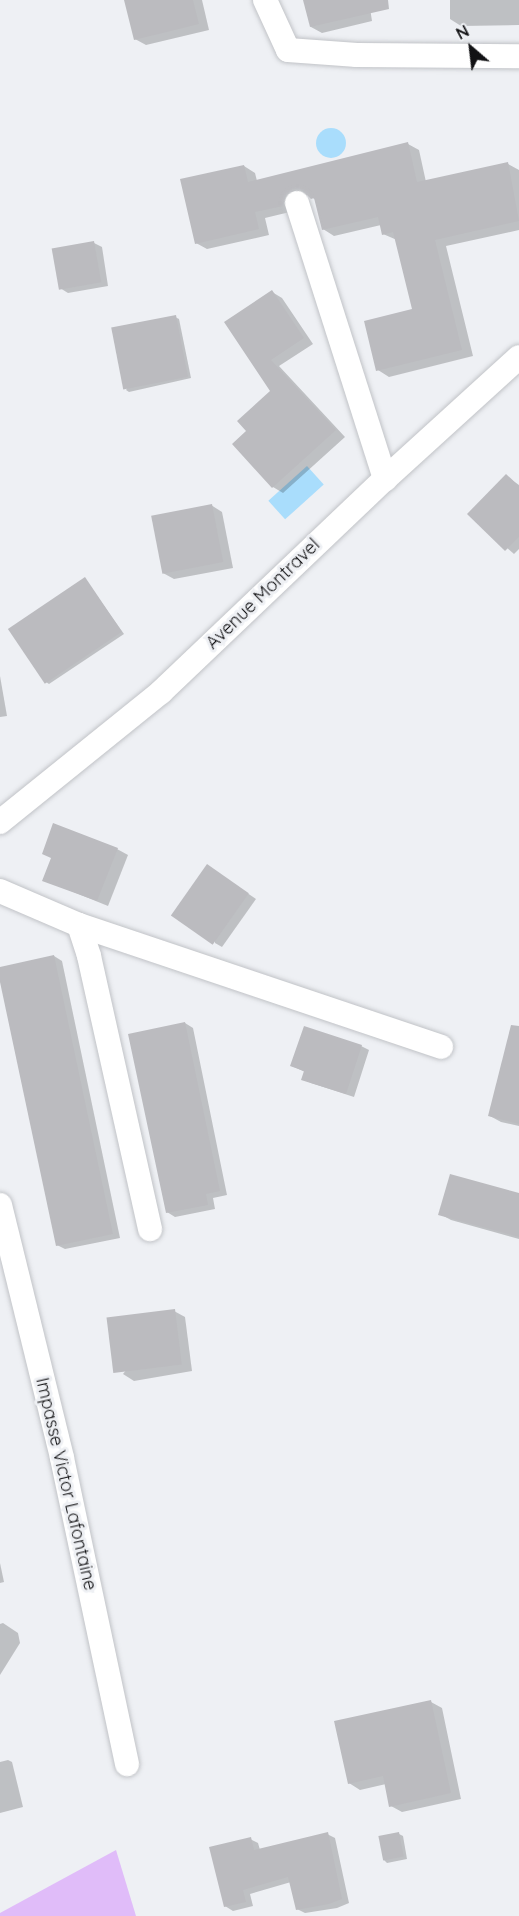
<!DOCTYPE html>
<style>
body{margin:0}
#map{position:relative;width:519px;height:1916px;overflow:hidden;background:#eef0f4;font-family:Quicksand,sans-serif}
div>[style]{position:absolute}
.green>*{inset:0;background:#e0bcf9}
.water>*{inset:0;background:#a9ddfc;transform-origin:0 0}
.round{border-radius:50%}
.shadow>*{inset:0;background:#0003}
.building>*{inset:0;background:#bbbbbf;transform-origin:0 0}
.roads{filter:drop-shadow(0 0 2px #c1c3c7) drop-shadow(0 0 2px #c1c3c7)}
.minor>*{height:24px;margin:-12px;padding:0 12px;transform-origin:12px;border-radius:12px;background:#fff}
span{translate:-50% -50%;white-space:nowrap;text-align:center;line-height:1.15;-webkit-text-stroke:6px #eef0f4;paint-order:stroke}
.street-label{font-size:18px;color:#121214}
.north{position:absolute;left:441px;top:18px;width:60px;height:60px;-webkit-text-stroke:4px #eef0f4;paint-order:stroke;rotate:332deg;font-size:16px;font-weight:700;line-height:24px;text-align:center;color:#121214}
.north::after{content:'';display:block;margin:auto;width:21px;height:27px;background:#121214;clip-path:polygon(50% 0,100% 100%,50% 72%,0 100%)}
</style>
<div id="map">
<div class="green">
<i style="clip-path:polygon(116px 1850px,136px 1916px,0 1916px,0 1913px)"></i>
</div>
<div class="water">
<i class="round" style="left:316px;top:128px;width:30px;height:30px"></i>
<i style="left:307px;top:466px;width:25px;height:52px;rotate:48deg"></i>
</div>
<div class="shadow">
<i style="clip-path:polygon(126px 0,202px 0,209px 30px,146px 45px,135px 39px)"></i>
<i style="clip-path:polygon(305px 0,382px 0,370px 8px,372px 21px,322px 33px,311px 27px)"></i>
<i style="clip-path:polygon(450px 0,519px 0,519px 25px,461px 26px,450px 19px)"></i>
<i style="clip-path:polygon(408px 144px,419px 150px,426px 182px,508px 164px,519px 170px,519px 230px,446px 246px,473px 356px,389px 377px,378px 370px,414px 310px,397px 240px,383px 234px,381px 225px,334px 236px,323px 229px,316px 200px,308px 195px,305px 195px,294px 211px,265px 218px,269px 235px,207px 249px,196px 243px,244px 166px,255px 173px,257px 181px)"></i>
<i style="clip-path:polygon(94px 243px,102px 247px,108px 286px,68px 293px,60px 288px)"></i>
<i style="clip-path:polygon(272px 292px,282px 298px,313px 344px,279px 366px,345px 437px,283px 493px,273px 487px,248px 431px,272px 391px,226px 322px)"></i>
<i style="clip-path:polygon(175px 317px,179px 319px,191px 378px,129px 392px,126px 390px)"></i>
<i style="clip-path:polygon(506px 476px,519px 485px,519px 549px,514px 554px,469px 514px)"></i>
<i style="clip-path:polygon(211px 505px,222px 512px,233px 568px,174px 579px,163px 573px)"></i>
<i style="clip-path:polygon(85px 579px,124px 634px,49px 684px,46px 682px)"></i>
<i style="clip-path:polygon(0 676px,7px 716px,0 717px)"></i>
<i style="clip-path:polygon(117px 849px,128px 855px,108px 906px,44px 880px)"></i>
<i style="clip-path:polygon(215px 871px,256px 899px,222px 947px,215px 943px)"></i>
<i style="clip-path:polygon(54px 956px,62px 961px,120px 1238px,65px 1249px,57px 1245px,0 976px,0 969px)"></i>
<i style="clip-path:polygon(185px 1023px,193px 1028px,227px 1195px,213px 1198px,215px 1209px,175px 1217px,167px 1212px)"></i>
<i style="clip-path:polygon(361px 1046px,369px 1050px,354px 1097px,311px 1083px,303px 1079px,305px 1072px,292px 1066px)"></i>
<i style="clip-path:polygon(519px 1049px,519px 1126px,501px 1122px,490px 1116px)"></i>
<i style="clip-path:polygon(519px 1195px,519px 1239px,451px 1220px,440px 1214px)"></i>
<i style="clip-path:polygon(174px 1311px,185px 1317px,192px 1371px,134px 1381px,123px 1374px)"></i>
<i style="clip-path:polygon(0 1563px,4px 1582px,0 1583px)"></i>
<i style="clip-path:polygon(3px 1623px,18px 1633px,20px 1643px,0 1675px,0 1624px)"></i>
<i style="clip-path:polygon(431px 1702px,442px 1708px,461px 1799px,402px 1812px,391px 1806px,386px 1784px,360px 1790px,349px 1783px)"></i>
<i style="clip-path:polygon(8px 1760px,12px 1762px,23px 1807px,0 1813px,0 1762px)"></i>
<i style="clip-path:polygon(327px 1834px,335px 1838px,349px 1903px,337px 1908px,305px 1913px,297px 1909px,291px 1882px,250px 1894px,253px 1906px,233px 1911px,225px 1906px,250px 1839px,258px 1843px,260px 1850px)"></i>
<i style="clip-path:polygon(399px 1834px,403px 1836px,407px 1859px,387px 1863px,384px 1860px)"></i>
</div>
<div class="building">
<i style="clip-path:polygon(124px 0,193px 0,199px 24px,134px 40px)"></i>
<i style="clip-path:polygon(303px 0,388px 0,389px 9px,310px 27px)"></i>
<i style="clip-path:polygon(408px 142px,417px 182px,508px 162px,519px 221px,435px 240px,462px 350px,376px 371px,364px 321px,412px 309px,393px 232px,382px 235px,378px 217px,322px 230px,314px 198px,311px 199px,301px 189px,293px 189px,286px 194px,283px 206px,255px 212px,259px 229px,195px 244px,180px 179px,244px 165px,248px 182px)"></i>
<i style="left:94px;top:241px;width:42px;height:43px;rotate:80deg"></i>
<i style="clip-path:polygon(272px 290px,304px 338px,271px 360px,336px 430px,272px 488px,232px 444px,246px 431px,237px 421px,270px 391px,224px 322px)"></i>
<i style="left:176px;top:315px;width:63px;height:66px;rotate:79deg"></i>
<i style="clip-path:polygon(506px 474px,519px 486px,519px 537px,505px 551px,467px 514px)"></i>
<i style="left:212px;top:504px;width:59px;height:62px;rotate:79deg"></i>
<i style="left:85px;top:577px;width:66px;height:93px;rotate:56deg"></i>
<i style="clip-path:polygon(53px 823px,118px 848px,97px 901px,42px 881px,51px 858px,42px 854px)"></i>
<i style="left:207px;top:864px;width:51px;height:63px;rotate:35deg"></i>
<i style="clip-path:polygon(54px 955px,113px 1234px,56px 1246px,0 982px,0 967px)"></i>
<i style="clip-path:polygon(185px 1022px,220px 1191px,206px 1194px,208px 1205px,166px 1213px,128px 1034px)"></i>
<i style="clip-path:polygon(511px 1025px,519px 1026px,519px 1124px,488px 1116px)"></i>
<i style="clip-path:polygon(304px 1026px,362px 1045px,346px 1094px,301px 1080px,304px 1071px,290px 1066px)"></i>
<i style="clip-path:polygon(450px 1174px,519px 1193px,519px 1237px,438px 1215px)"></i>
<i style="left:175px;top:1309px;width:56px;height:69px;rotate:83deg"></i>
<i style="clip-path:polygon(431px 1700px,451px 1793px,389px 1807px,383px 1776px,348px 1784px,334px 1721px)"></i>
<i style="clip-path:polygon(328px 1832px,342px 1899px,329px 1904px,296px 1910px,288px 1877px,243px 1890px,246px 1902px,224px 1907px,209px 1847px,251px 1837px,254px 1850px)"></i>
<i style="left:399px;top:1832px;width:25px;height:21px;rotate:79deg"></i>
</div>
<div class="roads">
<div class="minor">
<i style="left:265px;top:0;width:55px;rotate:65.3deg"></i>
<i style="left:288px;top:50px;width:69px;rotate:4.1deg"></i>
<i style="left:357px;top:55px;width:162px;rotate:0.4deg"></i>
<i style="left:297px;top:203px;width:290px;rotate:72.3deg"></i>
<i style="left:0;top:822px;width:207px;rotate:-38.9deg"></i>
<i style="left:161px;top:692px;width:309px;rotate:-43.6deg"></i>
<i style="left:385px;top:479px;width:181px;rotate:-42.3deg"></i>
<i style="left:0;top:891px;width:86px;rotate:23.3deg"></i>
<i style="left:79px;top:925px;width:33px;rotate:72deg"></i>
<i style="left:89px;top:956px;width:280px;rotate:77.4deg"></i>
<i style="left:79px;top:925px;width:382px;rotate:18.6deg"></i>
<i style="left:0;top:1205px;width:260px;rotate:76.2deg"></i>
<i style="left:62px;top:1458px;width:313px;rotate:78deg"></i>
</div>
</div>
<div class="street-label">
<span style="left:263px;top:594px;rotate:-44deg">Avenue Montravel</span>
<span style="left:66px;top:1484px;rotate:77deg">Impasse Victor Lafontaine</span>
</div>
<div class="north">N</div>
</div>
